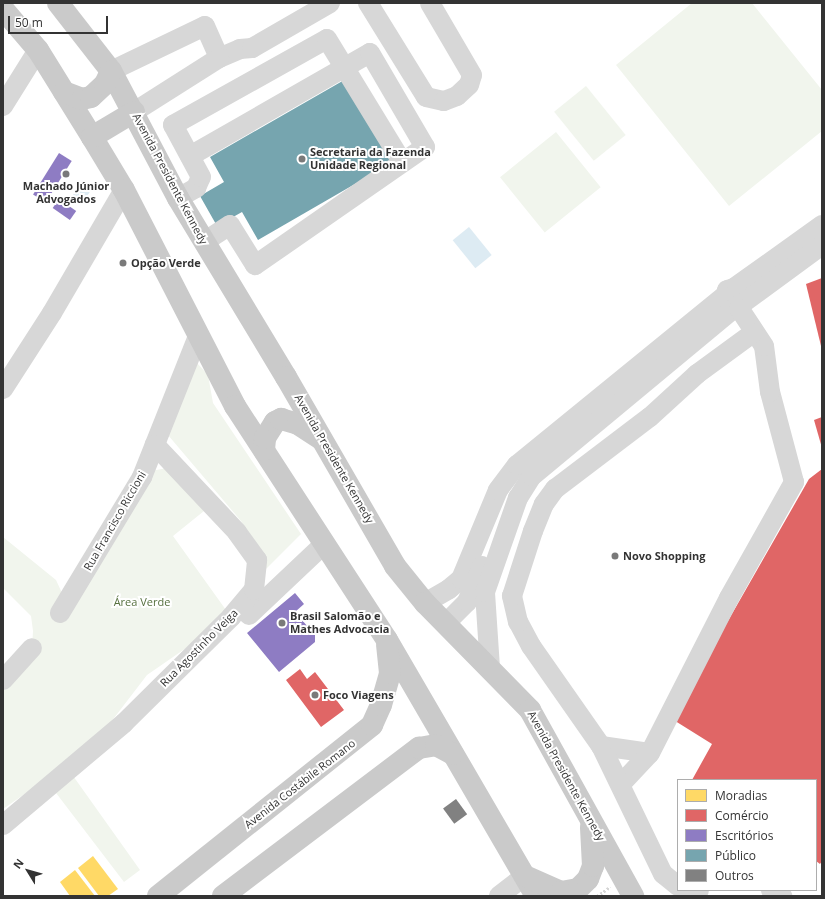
<!DOCTYPE html>
<meta charset="utf-8">
<style>
body{margin:0}
#map{position:relative;width:825px;height:899px;overflow:hidden;background:#fff;font-family:"Open Sans",sans-serif}
div>[style]{position:absolute}
.green>*{inset:0;background:#f1f5ed;transform-origin:0 0}
.water>*{inset:0;background:#ddebf3;transform-origin:0 0}
.homes>*{inset:0;background:#ffd966}
.shops>*{inset:0;background:#e06666}
.offices>*{inset:0;background:#8e7cc3;transform-origin:0 0}
.public>*{inset:0;background:#76a5af}
.building>*{inset:0;background:#818181;transform-origin:0 0}
.path>*{height:2.5px;margin-top:-1.25px;transform-origin:0;background:repeating-linear-gradient(90deg,#d6d6d6 0 2px,transparent 0 4px)}
.minor>*{height:20px;margin:-10px;padding:0 10px;transform-origin:10px;border-radius:10px;background:#d7d7d7}
.major>*{height:22px;margin:-11px;padding:0 11px;transform-origin:11px;border-radius:11px;background:#cacaca}
.dots>*{width:11px;height:11px;translate:-50% -50%;box-sizing:border-box;border:2px solid #fff;border-radius:50%}
span{translate:-50% -50%;white-space:nowrap;text-align:center;line-height:1.15;-webkit-text-stroke:4px #fff;paint-order:stroke}
.poi-label{font-size:11px;color:#333;font-weight:700}
.left{translate:0 -50%;text-align:left}
.street-label{font-size:11px;color:#333}
.park-label{font-size:11px;color:#56703f}
.frame{position:absolute;inset:0;border:4px solid #333;pointer-events:none}
.legend{position:absolute;left:677px;top:779px;width:140px;height:112px;box-sizing:border-box;background:#fff;border:1px solid #adadad;margin:0;padding:5px 7px;list-style:none;font-size:12px;color:#333}
.legend li{display:flex;align-items:center;gap:8px;height:20px}
.legend b{width:20px;border:1px solid #adadad}
.north{position:absolute;left:8px;top:851px;width:40px;height:40px;-webkit-text-stroke:3px #fff;paint-order:stroke;rotate:307deg;font-size:11px;font-weight:700;line-height:16px;text-align:center;color:#333}
.north::after{content:'';display:block;margin:auto;width:14px;height:18px;background:#333;clip-path:polygon(50% 0,100% 100%,50% 72%,0 100%)}
.scale{position:absolute;left:8px;top:16px;width:100px;height:18px;box-sizing:border-box;border:2px solid #333;border-top:0;padding-left:5px;font-size:12px;line-height:14px;white-space:nowrap;color:#333;-webkit-text-stroke:3px #fff;paint-order:stroke}
</style>
<div id="map">
<div class="green">
<i style="clip-path:polygon(692px 3px,752px 3px,822px 90px,822px 131px,729px 206px,616px 65px)"></i>
<i style="left:586px;top:86px;width:63px;height:41px;rotate:51deg"></i>
<i style="left:556px;top:132px;width:71px;height:72px;rotate:51deg"></i>
<i style="clip-path:polygon(197px 363px,208px 375px,213px 403px,301px 534px,261px 574px,257px 545px,241px 521px,162px 428px)"></i>
<i style="clip-path:polygon(167px 468px,204px 511px,173px 536px,231px 617px,147px 675px,91px 748px,3px 809px,3px 681px,32px 648px,33px 631px,31px 616px,3px 588px,3px 537px,56px 580px,68px 606px,146px 472px)"></i>
<i style="clip-path:polygon(71px 773px,140px 870px,124px 882px,53px 789px)"></i>
</div>
<div class="water">
<i style="left:80px;top:185px;width:12px;height:16px;rotate:35deg"></i>
<i style="left:469px;top:227px;width:36px;height:21px;rotate:51deg"></i>
</div>
<div class="homes">
<i style="clip-path:polygon(93px 856px,118px 889px,108px 896px,99px 896px,78px 868px)"></i>
<i style="clip-path:polygon(75px 870px,95px 896px,70px 896px,60px 882px)"></i>
</div>
<div class="shops">
<i style="clip-path:polygon(822px 278px,822px 346px,821px 346px,806px 284px)"></i>
<i style="clip-path:polygon(822px 417px,822px 448px,814px 420px)"></i>
<i style="clip-path:polygon(822px 469px,822px 861px,820px 864px,816px 861px,816px 780px,692px 780px,712px 744px,672px 719px,809px 479px)"></i>
<i style="clip-path:polygon(300px 669px,307px 679px,315px 672px,344px 710px,321px 727px,286px 680px)"></i>
</div>
<div class="offices">
<i style="left:59px;top:153px;width:15px;height:49px;rotate:32deg"></i>
<i style="left:59px;top:199px;width:21px;height:11px;rotate:35deg"></i>
<i style="clip-path:polygon(295px 593px,304px 604px,295px 612px,315px 635px,315px 642px,279px 672px,247px 633px)"></i>
</div>
<div class="public">
<i style="clip-path:polygon(346px 79px,393px 162px,258px 240px,242px 212px,217px 226px,200px 196px,224px 182px,210px 157px)"></i>
</div>
<div class="building">
<i style="left:456px;top:799px;width:19px;height:16px;rotate:54deg"></i>
</div>
<div class="path">
<i style="left:597px;top:896px;width:16px;rotate:-35deg"></i>
</div>
<div class="minor">
<i style="left:368px;top:3px;width:110px;rotate:58.3deg"></i>
<i style="left:426px;top:97px;width:18px;rotate:13deg"></i>
<i style="left:444px;top:101px;width:14px;rotate:-21deg"></i>
<i style="left:457px;top:96px;width:16px;rotate:-43deg"></i>
<i style="left:469px;top:85px;width:10px;rotate:-73deg"></i>
<i style="left:472px;top:75px;width:83px;rotate:-120.3deg"></i>
<i style="left:219px;top:58px;width:23px;rotate:-23deg"></i>
<i style="left:240px;top:49px;width:12px;rotate:-5deg"></i>
<i style="left:252px;top:48px;width:90px;rotate:-30deg"></i>
<i style="left:111px;top:71px;width:104px;rotate:-25.6deg"></i>
<i style="left:205px;top:26px;width:35px;rotate:66deg"></i>
<i style="left:219px;top:58px;width:101px;rotate:147.6deg"></i>
<i style="left:3px;top:106px;width:66px;rotate:-58deg"></i>
<i style="left:190px;top:156px;width:207px;rotate:-29.8deg"></i>
<i style="left:370px;top:53px;width:109px;rotate:59.7deg"></i>
<i style="left:425px;top:147px;width:207px;rotate:145.2deg"></i>
<i style="left:255px;top:265px;width:47px;rotate:-122deg"></i>
<i style="left:230px;top:225px;width:31px;rotate:147deg"></i>
<i style="left:178px;top:198px;width:21px;rotate:-29deg"></i>
<i style="left:196px;top:188px;width:12px;rotate:-66deg"></i>
<i style="left:201px;top:177px;width:59px;rotate:-118.3deg"></i>
<i style="left:173px;top:125px;width:176px;rotate:-29.2deg"></i>
<i style="left:327px;top:39px;width:144px;rotate:58.6deg"></i>
<i style="left:734px;top:288px;width:6px;rotate:18deg"></i>
<i style="left:740px;top:290px;width:7px;rotate:56deg"></i>
<i style="left:744px;top:296px;width:7px;rotate:98deg"></i>
<i style="left:743px;top:303px;width:12px;rotate:149deg"></i>
<i style="left:733px;top:309px;width:11px;rotate:-146deg"></i>
<i style="left:724px;top:303px;width:13px;rotate:-77deg"></i>
<i style="left:727px;top:290px;width:7px;rotate:-16deg"></i>
<i style="left:734px;top:288px;width:108px;rotate:-35.6deg"></i>
<i style="left:743px;top:303px;width:98px;rotate:-36.3deg"></i>
<i style="left:3px;top:389px;width:90px;rotate:-57.2deg"></i>
<i style="left:52px;top:313px;width:143px;rotate:-59.7deg"></i>
<i style="left:425px;top:603px;width:28px;rotate:-30deg"></i>
<i style="left:449px;top:589px;width:16px;rotate:-40deg"></i>
<i style="left:461px;top:579px;width:96px;rotate:-67.4deg"></i>
<i style="left:498px;top:490px;width:31px;rotate:-53deg"></i>
<i style="left:517px;top:465px;width:266px;rotate:-39.2deg"></i>
<i style="left:60px;top:613px;width:159px;rotate:-58.9deg"></i>
<i style="left:142px;top:477px;width:152px;rotate:-68.3deg"></i>
<i style="left:249px;top:615px;width:103px;rotate:-43.4deg"></i>
<i style="left:446px;top:623px;width:30px;rotate:-45deg"></i>
<i style="left:467px;top:602px;width:39px;rotate:-67deg"></i>
<i style="left:490px;top:668px;width:76px;rotate:-93.8deg"></i>
<i style="left:485px;top:592px;width:100px;rotate:-70.7deg"></i>
<i style="left:518px;top:498px;width:26px;rotate:-58deg"></i>
<i style="left:532px;top:476px;width:261px;rotate:-39.7deg"></i>
<i style="left:3px;top:680px;width:43px;rotate:-47.8deg"></i>
<i style="left:601px;top:746px;width:49px;rotate:8.1deg"></i>
<i style="left:621px;top:784px;width:42px;rotate:-46.9deg"></i>
<i style="left:650px;top:753px;width:174px;rotate:-63deg"></i>
<i style="left:729px;top:598px;width:133px;rotate:-60.7deg"></i>
<i style="left:794px;top:482px;width:93px;rotate:-104.9deg"></i>
<i style="left:770px;top:392px;width:46px;rotate:-97.4deg"></i>
<i style="left:764px;top:346px;width:45px;rotate:-123.3deg"></i>
<i style="left:3px;top:825px;width:158px;rotate:-40.1deg"></i>
<i style="left:124px;top:723px;width:151px;rotate:-44.7deg"></i>
<i style="left:231px;top:617px;width:35px;rotate:-50deg"></i>
<i style="left:254px;top:590px;width:30px;rotate:-84deg"></i>
<i style="left:257px;top:560px;width:34px;rotate:-126deg"></i>
<i style="left:237px;top:532px;width:120px;rotate:-133.3deg"></i>
<i style="left:678px;top:886px;width:19px;rotate:-141deg"></i>
<i style="left:663px;top:874px;width:142px;rotate:-115.8deg"></i>
<i style="left:601px;top:746px;width:122px;rotate:-125deg"></i>
<i style="left:531px;top:646px;width:27px;rotate:-118deg"></i>
<i style="left:518px;top:622px;width:27px;rotate:-103deg"></i>
<i style="left:512px;top:596px;width:68px;rotate:-72.1deg"></i>
<i style="left:533px;top:531px;width:29px;rotate:-68deg"></i>
<i style="left:544px;top:504px;width:19px;rotate:-54deg"></i>
<i style="left:555px;top:489px;width:119px;rotate:-37.2deg"></i>
<i style="left:650px;top:417px;width:64px;rotate:-42.5deg"></i>
<i style="left:697px;top:374px;width:69px;rotate:-36.2deg"></i>
<i style="left:690px;top:890px;width:9px"></i>
<i style="left:771px;top:890px;width:13px;rotate:29deg"></i>
<i style="left:499px;top:896px;width:33px;rotate:-38deg"></i>
</div>
<div class="major">
<i style="left:58px;top:3px;width:86px;rotate:52.1deg"></i>
<i style="left:111px;top:71px;width:144px;rotate:62.2deg"></i>
<i style="left:178px;top:198px;width:209px;rotate:58.9deg"></i>
<i style="left:286px;top:377px;width:218px;rotate:60deg"></i>
<i style="left:395px;top:566px;width:48px;rotate:51deg"></i>
<i style="left:425px;top:603px;width:150px;rotate:45.5deg"></i>
<i style="left:530px;top:710px;width:213px;rotate:61deg"></i>
<i style="left:3px;top:9px;width:54px;rotate:49.5deg"></i>
<i style="left:38px;top:50px;width:102px;rotate:58.2deg"></i>
<i style="left:92px;top:137px;width:62px;rotate:58.9deg"></i>
<i style="left:124px;top:190px;width:243px;rotate:62.8deg"></i>
<i style="left:235px;top:406px;width:279px;rotate:57deg"></i>
<i style="left:387px;top:640px;width:296px;rotate:59.8deg"></i>
<i style="left:64px;top:92px;width:19px;rotate:21deg"></i>
<i style="left:82px;top:99px;width:9px;rotate:-13deg"></i>
<i style="left:91px;top:97px;width:19px;rotate:-43deg"></i>
<i style="left:105px;top:84px;width:14px;rotate:-65deg"></i>
<i style="left:92px;top:137px;width:49px;rotate:-30.8deg"></i>
<i style="left:264px;top:450px;width:12px;rotate:-85deg"></i>
<i style="left:265px;top:438px;width:19px;rotate:-58deg"></i>
<i style="left:275px;top:422px;width:7px;rotate:-27deg"></i>
<i style="left:281px;top:419px;width:18px;rotate:16deg"></i>
<i style="left:298px;top:424px;width:27px;rotate:33deg"></i>
<i style="left:525px;top:876px;width:39px;rotate:24deg"></i>
<i style="left:561px;top:892px;width:17px;rotate:-10deg"></i>
<i style="left:578px;top:889px;width:14px;rotate:-45deg"></i>
<i style="left:588px;top:879px;width:14px;rotate:-69deg"></i>
<i style="left:593px;top:866px;width:39px;rotate:-93deg"></i>
<i style="left:158px;top:896px;width:274px;rotate:-38.6deg"></i>
<i style="left:372px;top:725px;width:22px;rotate:-66deg"></i>
<i style="left:381px;top:705px;width:33px;rotate:-74deg"></i>
<i style="left:390px;top:673px;width:28px;rotate:-96deg"></i>
<i style="left:223px;top:896px;width:246px;rotate:-37.1deg"></i>
<i style="left:419px;top:748px;width:17px;rotate:-10deg"></i>
<i style="left:436px;top:745px;width:19px;rotate:28deg"></i>
</div>
<div class="dots">
<i style="left:302px;top:159px;background:#7a7a7a"></i>
<i style="left:66px;top:174px;background:#7a7a7a"></i>
<i style="left:123px;top:263px;background:#7a7a7a"></i>
<i style="left:615px;top:556px;background:#7a7a7a"></i>
<i style="left:282px;top:623px;background:#7a7a7a"></i>
<i style="left:315px;top:695px;background:#7a7a7a"></i>
</div>
<div class="poi-label">
<span class="left" style="left:310px;top:159px">Secretaria da Fazenda<br>Unidade Regional</span>
<span style="left:66px;top:193px">Machado Júnior<br>Advogados</span>
<span class="left" style="left:131px;top:263px">Opção Verde</span>
<span class="left" style="left:623px;top:556px">Novo Shopping</span>
<span class="left" style="left:290px;top:623px">Brasil Salomão e<br>Mathes Advocacia</span>
<span class="left" style="left:323px;top:695px">Foco Viagens</span>
</div>
<div class="street-label">
<span style="left:170px;top:179px;rotate:62deg">Avenida Presidente Kennedy</span>
<span style="left:334px;top:459px;rotate:60deg">Avenida Presidente Kennedy</span>
<span style="left:115px;top:521px;rotate:-60deg">Rua Francisco Riccioni</span>
<span style="left:199px;top:648px;rotate:-45deg">Rua Agostinho Veiga</span>
<span style="left:566px;top:776px;rotate:61deg">Avenida Presidente Kennedy</span>
<span style="left:300px;top:784px;rotate:-38deg">Avenida Costábile Romano</span>
</div>
<div class="park-label">
<span style="left:142px;top:602px">Área Verde</span>
</div>
<div class="frame"></div>
<ul class="legend">
<li><b style="height:11px;background:#ffd966"></b>Moradias</li>
<li><b style="height:11px;background:#e06666"></b>Comércio</li>
<li><b style="height:11px;background:#8e7cc3"></b>Escritórios</li>
<li><b style="height:11px;background:#76a5af"></b>Público</li>
<li><b style="height:11px;background:#818181"></b>Outros</li>
</ul>
<div class="north">N</div>
<div class="scale">50 m</div>
</div>
